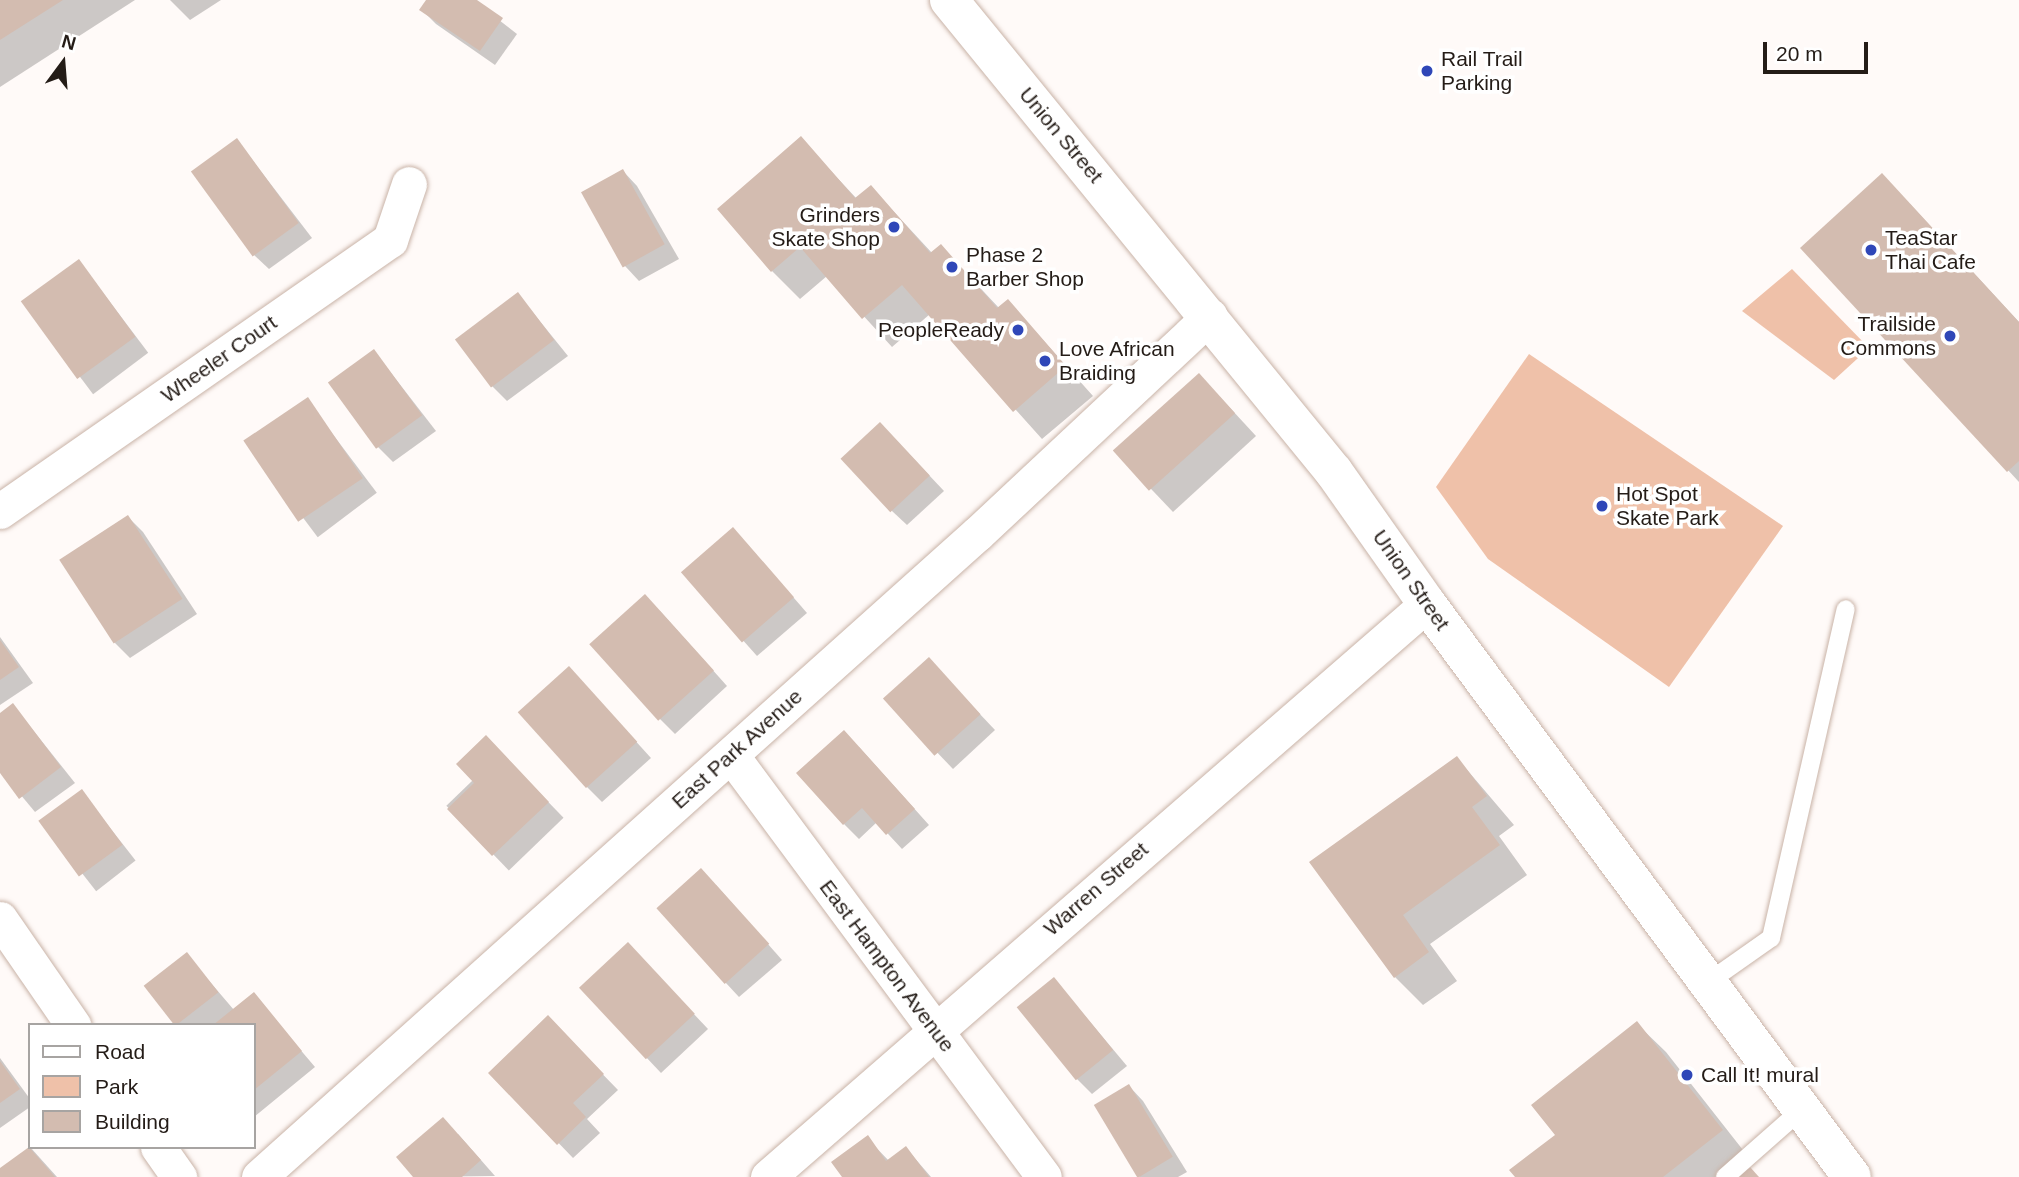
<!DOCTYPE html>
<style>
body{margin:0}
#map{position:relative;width:2019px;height:1177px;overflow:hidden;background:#fffaf8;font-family:Arial,sans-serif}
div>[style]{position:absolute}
.green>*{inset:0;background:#efc1a9}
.shadow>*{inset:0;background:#0003;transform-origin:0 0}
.building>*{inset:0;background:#d3bcb0;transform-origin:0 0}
.roads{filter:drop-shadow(0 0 2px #c9b3a7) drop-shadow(0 0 2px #c9b3a7)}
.service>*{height:18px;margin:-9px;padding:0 9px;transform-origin:9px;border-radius:9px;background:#fff}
.minor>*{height:35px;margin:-17.5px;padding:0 17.5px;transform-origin:17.5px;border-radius:17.5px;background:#fff}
.secondary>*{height:38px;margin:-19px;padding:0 19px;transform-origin:19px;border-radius:19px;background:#fff}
.dots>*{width:19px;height:19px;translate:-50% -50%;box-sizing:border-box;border:4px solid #fff;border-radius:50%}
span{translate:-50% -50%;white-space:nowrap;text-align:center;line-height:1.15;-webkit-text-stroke:7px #fff;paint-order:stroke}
.poi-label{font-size:21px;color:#241c17}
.left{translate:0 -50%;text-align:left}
.right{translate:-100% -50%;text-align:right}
.street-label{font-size:21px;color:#241c17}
.legend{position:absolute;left:28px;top:1023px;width:228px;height:126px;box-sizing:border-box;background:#fff;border:2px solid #a7a4a2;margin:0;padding:9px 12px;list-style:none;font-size:21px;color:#241c17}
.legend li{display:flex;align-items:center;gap:14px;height:35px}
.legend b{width:35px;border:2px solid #a7a4a2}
.north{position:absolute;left:28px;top:28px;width:70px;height:70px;-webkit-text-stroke:5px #fff;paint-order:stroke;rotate:16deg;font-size:19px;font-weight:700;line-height:28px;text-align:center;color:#241c17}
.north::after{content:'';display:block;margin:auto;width:24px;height:32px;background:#241c17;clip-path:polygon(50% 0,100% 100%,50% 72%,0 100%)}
.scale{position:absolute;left:1763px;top:42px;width:105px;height:32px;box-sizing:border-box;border:4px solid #241c17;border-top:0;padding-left:9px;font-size:21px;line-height:24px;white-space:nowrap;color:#241c17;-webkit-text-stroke:5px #fff;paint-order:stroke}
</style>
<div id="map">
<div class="green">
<i style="clip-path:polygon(1792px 269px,1869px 348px,1834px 380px,1742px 311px)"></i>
<i style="clip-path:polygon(1529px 354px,1783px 526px,1669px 687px,1488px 559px,1436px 487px)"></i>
</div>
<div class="shadow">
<i style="clip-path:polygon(0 0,135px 0,0 87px)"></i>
<i style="clip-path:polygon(170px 0,221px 0,190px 20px)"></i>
<i style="clip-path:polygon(428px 0,473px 0,517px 34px,495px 65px,436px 24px,421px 9px)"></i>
<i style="clip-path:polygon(801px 139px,857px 199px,871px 187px,932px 253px,941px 246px,999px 308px,1008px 301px,1093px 396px,1042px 439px,930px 314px,892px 347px,827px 276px,800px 299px,772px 271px)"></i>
<i style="clip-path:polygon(237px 140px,312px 238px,269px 269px,254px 255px)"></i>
<i style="clip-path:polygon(623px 171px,637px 186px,679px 259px,639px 281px,625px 266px)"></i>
<i style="clip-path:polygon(1910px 204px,2019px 322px,2019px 482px,1803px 248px)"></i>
<i style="left:79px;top:261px;width:115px;height:69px;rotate:53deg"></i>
<i style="clip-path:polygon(518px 294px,568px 356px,507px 401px,492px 386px)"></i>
<i style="clip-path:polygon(374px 351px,436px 431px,393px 462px,378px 447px)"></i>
<i style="clip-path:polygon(1220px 397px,1256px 436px,1173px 512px,1115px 451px)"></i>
<i style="left:307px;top:400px;width:116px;height:74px;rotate:53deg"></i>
<i style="clip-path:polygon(895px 439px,944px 491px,907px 525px,892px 511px)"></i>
<i style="clip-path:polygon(128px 517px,143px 532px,197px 614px,130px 658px,115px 643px)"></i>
<i style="clip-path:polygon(747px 544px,807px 613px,757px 656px,682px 572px)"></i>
<i style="clip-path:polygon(660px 611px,727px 686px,675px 734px,660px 719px)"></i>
<i style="clip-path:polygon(0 637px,33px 683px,0 705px)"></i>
<i style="clip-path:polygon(943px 675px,995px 730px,953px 769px,886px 699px)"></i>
<i style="clip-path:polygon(583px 683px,651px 758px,602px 802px,587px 787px)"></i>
<i style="clip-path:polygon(13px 705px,75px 783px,35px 812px,0 770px,0 715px)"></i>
<i style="clip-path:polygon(859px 747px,929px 825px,902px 849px,877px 822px,859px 839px,844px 824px)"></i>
<i style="left:501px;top:753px;width:90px;height:76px;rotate:46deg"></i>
<i style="clip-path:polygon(1457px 758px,1514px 825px,1499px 836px,1527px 875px,1430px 944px,1457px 981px,1423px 1005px,1395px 977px,1312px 862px)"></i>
<i style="left:82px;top:792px;width:87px;height:50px;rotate:52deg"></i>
<i style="clip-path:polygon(716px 885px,782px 960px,739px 997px,725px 982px)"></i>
<i style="clip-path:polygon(187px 955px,234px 1010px,253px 994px,315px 1067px,254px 1117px,254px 1025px,178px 1025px,147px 986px)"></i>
<i style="clip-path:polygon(643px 960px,708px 1029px,661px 1073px,581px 988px)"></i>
<i style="clip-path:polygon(1054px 979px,1127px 1066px,1092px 1094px,1077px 1079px)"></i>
<i style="clip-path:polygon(548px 1018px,618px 1090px,587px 1119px,600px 1133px,573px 1158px,491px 1073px)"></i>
<i style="clip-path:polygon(1637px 1024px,1666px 1052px,1750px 1159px,1728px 1177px,1517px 1177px,1557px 1135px)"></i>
<i style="clip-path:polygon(0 1058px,30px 1099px,30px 1107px,0 1128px)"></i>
<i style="clip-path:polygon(1129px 1086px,1143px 1101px,1187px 1172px,1178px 1177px,1140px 1177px,1097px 1105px)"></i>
<i style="clip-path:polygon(458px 1134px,495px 1176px,415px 1177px)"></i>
<i style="clip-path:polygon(867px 1138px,889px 1161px,906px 1148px,931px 1177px,844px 1177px)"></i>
<i style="clip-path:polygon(31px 1148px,57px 1177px,0 1177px,0 1171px)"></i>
</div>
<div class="building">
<i style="clip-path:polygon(0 0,63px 0,0 40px)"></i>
<i style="clip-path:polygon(426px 0,477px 0,503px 18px,480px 51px,419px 10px)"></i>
<i style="clip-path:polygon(801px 136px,855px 198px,871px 185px,930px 253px,941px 244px,997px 308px,1008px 299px,1066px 366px,1013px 412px,902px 285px,862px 319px,800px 247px,771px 272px,717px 209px)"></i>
<i style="left:237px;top:138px;width:105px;height:57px;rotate:54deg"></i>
<i style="left:623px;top:169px;width:86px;height:48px;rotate:61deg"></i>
<i style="clip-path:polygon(1882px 173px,2019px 322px,2019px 461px,2007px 472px,1800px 248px)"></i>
<i style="left:79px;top:259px;width:96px;height:72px;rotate:54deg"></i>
<i style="left:518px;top:292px;width:60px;height:79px;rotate:53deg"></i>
<i style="left:374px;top:349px;width:82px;height:57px;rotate:54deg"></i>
<i style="left:1199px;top:373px;width:54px;height:116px;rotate:48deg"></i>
<i style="left:308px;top:397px;width:98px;height:78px;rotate:56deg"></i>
<i style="left:880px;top:422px;width:73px;height:54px;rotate:47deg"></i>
<i style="left:128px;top:515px;width:100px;height:82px;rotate:57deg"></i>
<i style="left:733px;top:527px;width:93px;height:69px;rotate:49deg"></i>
<i style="left:645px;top:594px;width:103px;height:75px;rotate:48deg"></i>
<i style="clip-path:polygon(0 640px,19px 667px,0 680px)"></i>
<i style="left:929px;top:657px;width:77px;height:62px;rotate:48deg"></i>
<i style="left:569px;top:666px;width:102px;height:69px;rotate:48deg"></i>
<i style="clip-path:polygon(13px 703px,61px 767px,19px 799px,0 773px,0 713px)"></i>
<i style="clip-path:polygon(844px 730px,915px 809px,886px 835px,862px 808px,843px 825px,796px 773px)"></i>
<i style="clip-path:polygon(486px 735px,549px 802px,492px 856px,447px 809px,474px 783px,456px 764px)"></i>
<i style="clip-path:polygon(1457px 756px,1487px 796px,1472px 807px,1500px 845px,1403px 915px,1429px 952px,1394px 978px,1309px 862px)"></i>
<i style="left:82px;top:789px;width:69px;height:54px;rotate:54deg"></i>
<i style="left:701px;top:868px;width:102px;height:60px;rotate:48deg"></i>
<i style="left:628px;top:942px;width:98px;height:67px;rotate:47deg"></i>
<i style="left:187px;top:952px;width:51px;height:55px;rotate:52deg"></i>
<i style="left:1054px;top:977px;width:94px;height:48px;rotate:51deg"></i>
<i style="clip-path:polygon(254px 992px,302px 1051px,254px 1090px,254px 1025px,213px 1025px)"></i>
<i style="clip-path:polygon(548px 1015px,604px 1074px,573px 1103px,586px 1117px,557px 1145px,488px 1073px)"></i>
<i style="clip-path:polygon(1637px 1021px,1723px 1130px,1663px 1177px,1515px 1177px,1509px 1170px,1555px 1135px,1531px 1105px)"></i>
<i style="clip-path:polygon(0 1061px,20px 1089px,0 1103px)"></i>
<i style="left:1129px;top:1084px;width:85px;height:41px;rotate:59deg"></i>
<i style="clip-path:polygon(443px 1117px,481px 1160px,462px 1177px,413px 1177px,396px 1157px)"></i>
<i style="clip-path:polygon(868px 1135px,886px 1161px,906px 1146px,929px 1177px,842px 1177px,831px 1162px)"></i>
<i style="clip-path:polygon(29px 1147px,55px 1177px,0 1177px,0 1168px)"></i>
<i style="clip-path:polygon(1750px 1167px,1759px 1177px,1739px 1177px)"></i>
</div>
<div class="roads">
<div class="service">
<i style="left:1707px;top:983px;width:78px;rotate:-35.1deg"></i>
<i style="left:1771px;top:938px;width:337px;rotate:-77.2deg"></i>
<i style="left:1725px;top:1177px;width:101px;rotate:-41.4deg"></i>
</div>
<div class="minor">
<i style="left:0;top:511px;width:475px;rotate:-34.8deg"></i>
<i style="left:390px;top:240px;width:59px;rotate:-71.3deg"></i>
<i style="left:731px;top:755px;width:525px;rotate:53.44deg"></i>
<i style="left:0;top:919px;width:129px;rotate:55.4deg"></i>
<i style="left:158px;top:1147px;width:37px;rotate:55deg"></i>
<i style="left:259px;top:1177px;width:964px;rotate:-41.85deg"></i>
<i style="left:977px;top:534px;width:319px;rotate:-43.1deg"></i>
<i style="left:768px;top:1177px;width:873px;rotate:-41.01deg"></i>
</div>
<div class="secondary">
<i style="left:949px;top:0;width:609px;rotate:50.8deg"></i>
<i style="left:1334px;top:472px;width:161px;rotate:54.8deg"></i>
<i style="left:1427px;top:604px;width:713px;rotate:53.44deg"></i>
</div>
</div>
<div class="dots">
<i style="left:1427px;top:71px;background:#2f47b8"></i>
<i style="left:894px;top:227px;background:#2f47b8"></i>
<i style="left:1871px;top:250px;background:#2f47b8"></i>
<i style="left:952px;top:267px;background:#2f47b8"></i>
<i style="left:1018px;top:330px;background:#2f47b8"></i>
<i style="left:1950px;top:336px;background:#2f47b8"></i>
<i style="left:1045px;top:361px;background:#2f47b8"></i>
<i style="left:1602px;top:506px;background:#2f47b8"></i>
<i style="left:1687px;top:1075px;background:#2f47b8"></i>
</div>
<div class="poi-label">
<span class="left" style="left:1441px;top:71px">Rail Trail<br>Parking</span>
<span class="right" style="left:880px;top:227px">Grinders<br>Skate Shop</span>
<span class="left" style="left:1885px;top:250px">TeaStar<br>Thai Cafe</span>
<span class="left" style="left:966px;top:267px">Phase 2<br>Barber Shop</span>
<span class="right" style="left:1936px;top:336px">Trailside<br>Commons</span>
<span class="right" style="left:1004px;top:330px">PeopleReady</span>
<span class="left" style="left:1059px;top:361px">Love African<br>Braiding</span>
<span class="left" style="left:1616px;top:506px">Hot Spot<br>Skate Park</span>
<span class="left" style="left:1701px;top:1075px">Call It! mural</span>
</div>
<div class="street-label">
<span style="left:1061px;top:135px;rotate:50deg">Union Street</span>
<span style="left:219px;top:359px;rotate:-35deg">Wheeler Court</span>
<span style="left:1411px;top:580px;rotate:55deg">Union Street</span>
<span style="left:737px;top:749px;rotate:-42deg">East Park Avenue</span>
<span style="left:1096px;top:889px;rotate:-41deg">Warren Street</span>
<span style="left:887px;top:966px;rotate:53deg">East Hampton Avenue</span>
</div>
<ul class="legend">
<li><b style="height:9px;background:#fff"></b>Road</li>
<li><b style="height:19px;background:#efc1a9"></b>Park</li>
<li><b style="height:19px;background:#d3bcb0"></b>Building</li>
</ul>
<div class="north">N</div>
<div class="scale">20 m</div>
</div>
